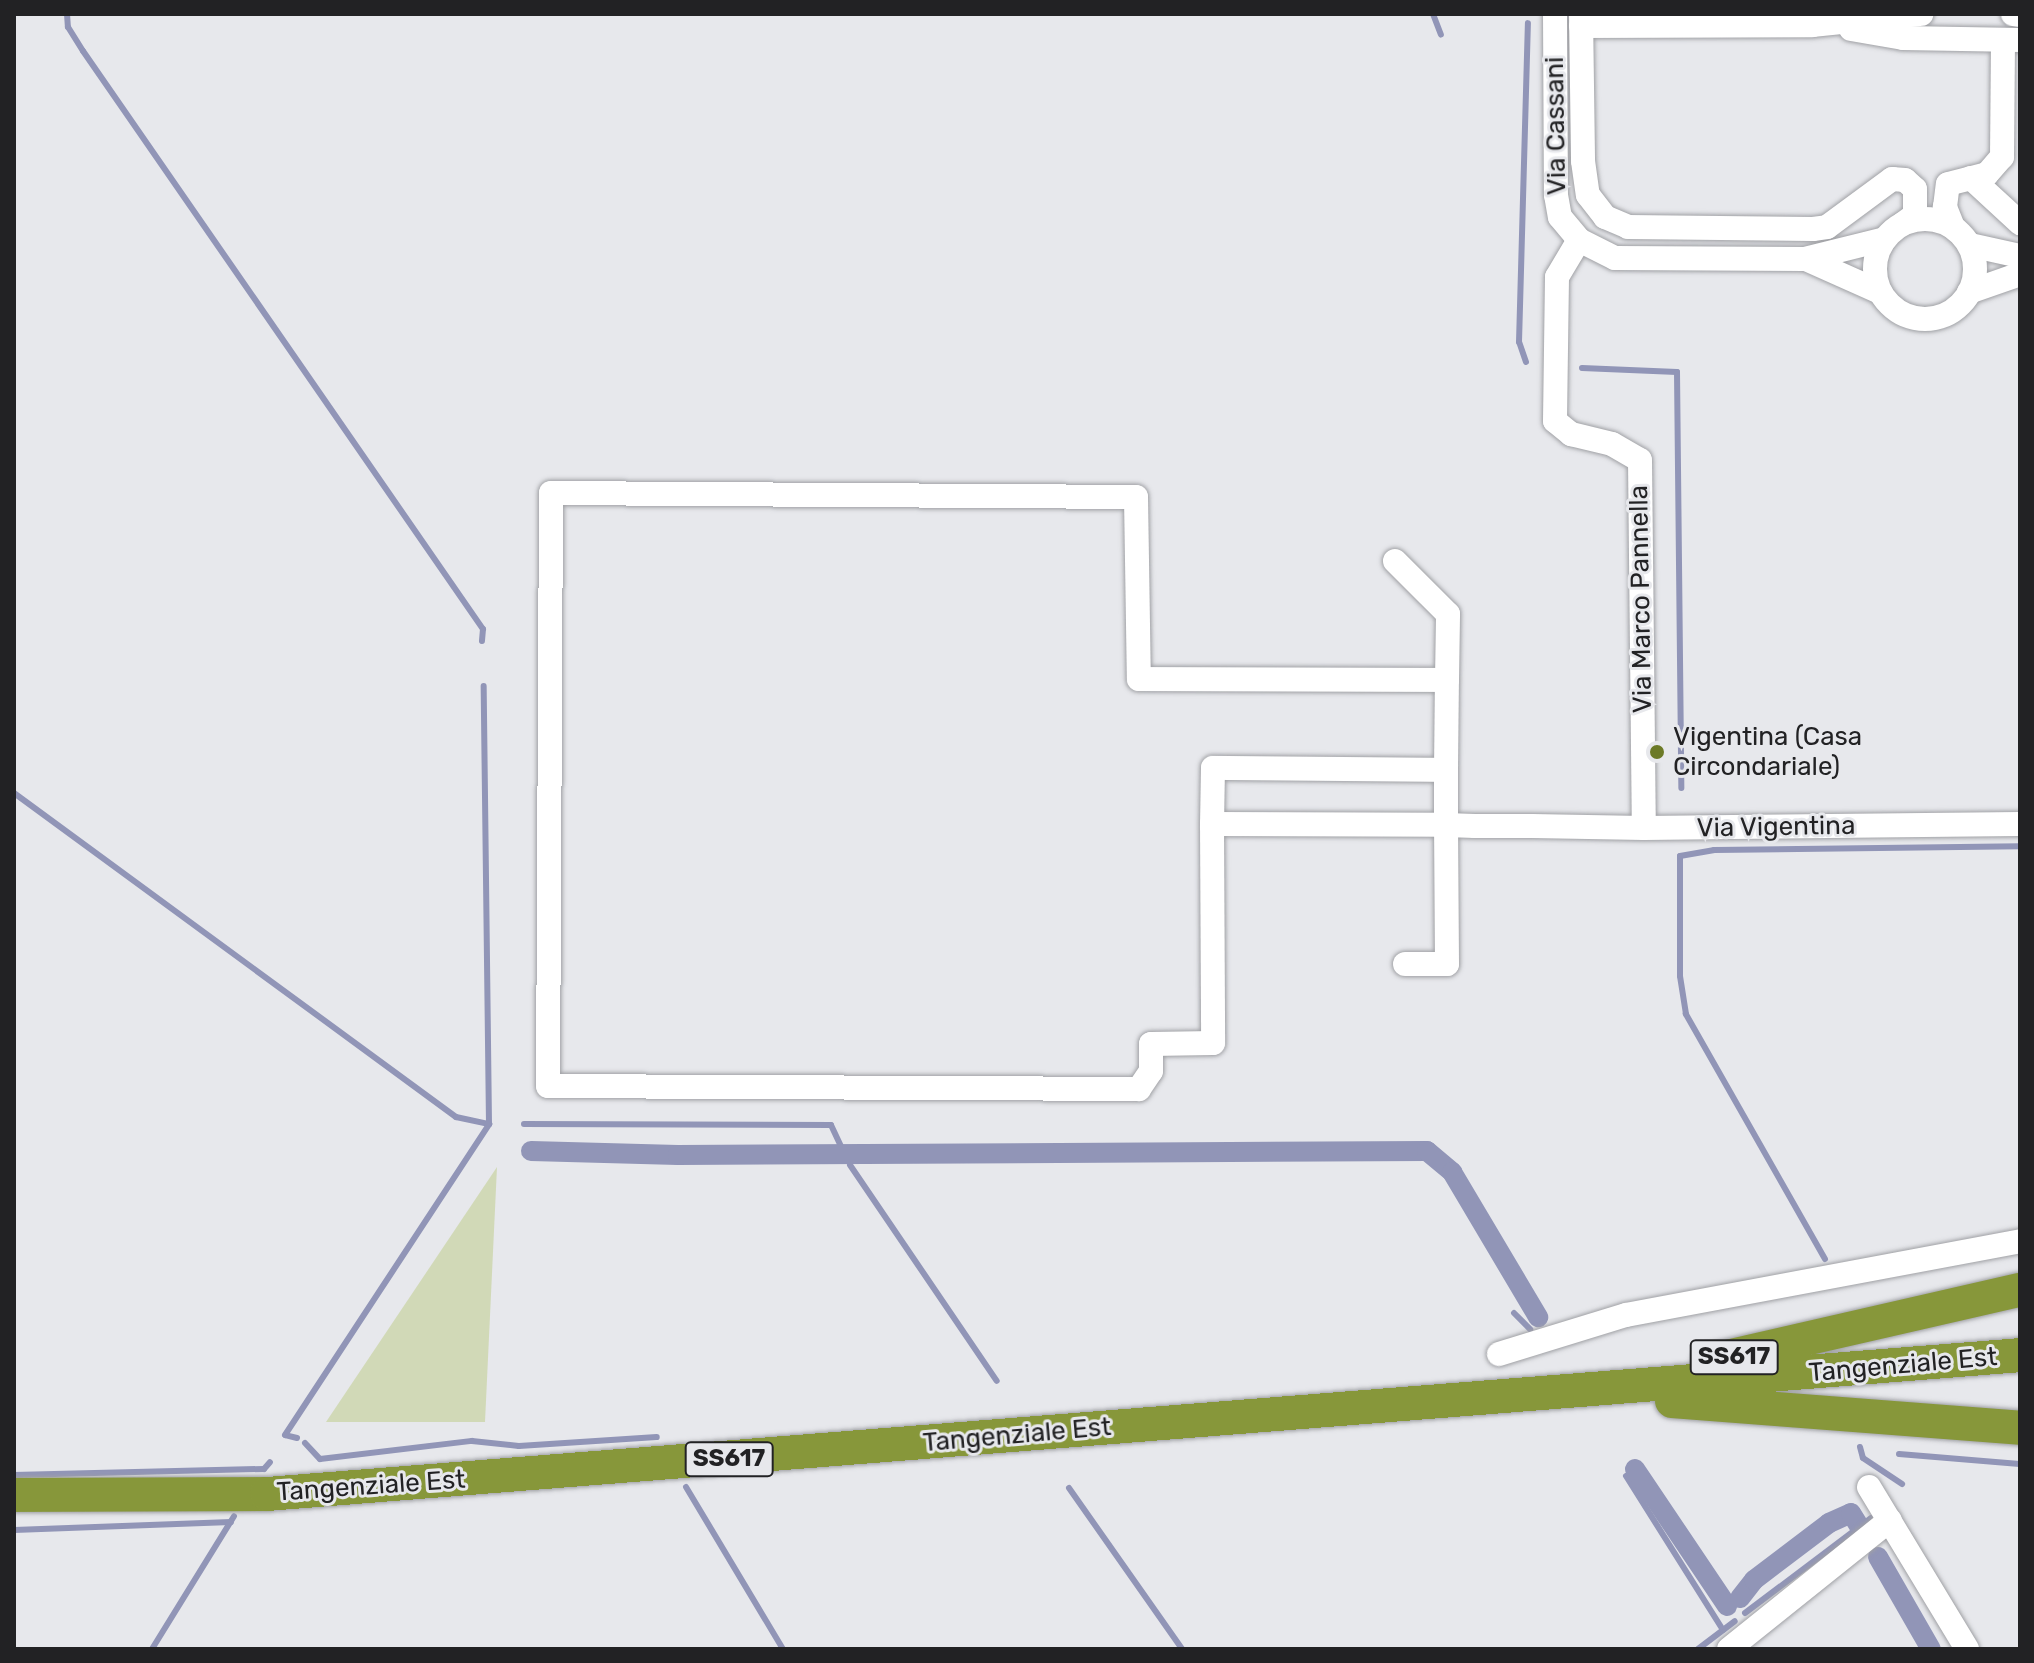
<!DOCTYPE html>
<style>
body{margin:0}
#map{position:relative;width:2034px;height:1663px;overflow:hidden;background:#e7e8ec;font-family:Rubik,sans-serif}
div>[style]{position:absolute}
.green>*{inset:0;background:#d1d9b7}
.stream>*{height:6px;margin:-3px;padding:0 3px;transform-origin:3px;border-radius:3px;background:#9195b7}
.canal>*{height:20px;margin:-10px;padding:0 10px;transform-origin:10px;border-radius:10px;background:#9195b7}
.roads{filter:drop-shadow(0 0 2px #a0a1a5) drop-shadow(0 0 2px #a0a1a5)}
.minor>*{height:24px;margin:-12px;padding:0 12px;transform-origin:12px;border-radius:12px;background:#fff}
.minor>.ring{margin:-12px;padding:0;box-sizing:content-box;background:none;border:24px solid #fff;border-radius:50%}
.highway>*{height:34px;margin:-17px;padding:0 17px;transform-origin:17px;border-radius:17px;background:#87973a}
.dots>*{width:22px;height:22px;translate:-50% -50%;box-sizing:border-box;border:4px solid #e7e8ec;border-radius:50%}
span{translate:-50% -50%;white-space:nowrap;text-align:center;line-height:1.15;-webkit-text-stroke:6px #e7e8ec;paint-order:stroke}
.shield-label span{padding:2px 6px;background:#e7e8ec;border:2px solid;border-radius:6px;-webkit-text-stroke-width:0}
.shield-label{font-size:24px;color:#222224;font-weight:700}
.street-label{font-size:26px;color:#222224}
.poi-label{font-size:26px;color:#222224}
.left{translate:0 -50%;text-align:left}
.frame{position:absolute;inset:0;border:16px solid #222224;pointer-events:none}
</style>
<div id="map">
<div class="green">
<i style="clip-path:polygon(497px 1167px,485px 1422px,326px 1422px)"></i>
</div>
<div class="stream">
<i style="left:67px;top:14px;width:13px;rotate:86deg"></i>
<i style="left:68px;top:27px;width:28px;rotate:58deg"></i>
<i style="left:83px;top:51px;width:703px;rotate:55.32deg"></i>
<i style="left:483px;top:629px;width:12px;rotate:95deg"></i>
<i style="left:1433px;top:14px;width:22px;rotate:69deg"></i>
<i style="left:1526px;top:362px;width:21px;rotate:-109deg"></i>
<i style="left:1519px;top:342px;width:319px;rotate:-88.4deg"></i>
<i style="left:1582px;top:368px;width:95px;rotate:2.4deg"></i>
<i style="left:1677px;top:372px;width:416px;rotate:89.4deg"></i>
<i style="left:14px;top:793px;width:548px;rotate:36.24deg"></i>
<i style="left:456px;top:1117px;width:34px;rotate:12deg"></i>
<i style="left:524px;top:1124px;width:307px;rotate:0.2deg"></i>
<i style="left:831px;top:1125px;width:23px;rotate:65deg"></i>
<i style="left:850px;top:1165px;width:261px;rotate:55.8deg"></i>
<i style="left:1825px;top:1259px;width:282px;rotate:-119.6deg"></i>
<i style="left:1686px;top:1014px;width:38px;rotate:-99deg"></i>
<i style="left:1680px;top:976px;width:120px;rotate:-90deg"></i>
<i style="left:1680px;top:856px;width:35px;rotate:-10deg"></i>
<i style="left:1714px;top:850px;width:306px;rotate:-0.7deg"></i>
<i style="left:1514px;top:1313px;width:23px;rotate:45deg"></i>
<i style="left:297px;top:1438px;width:12px;rotate:-166deg"></i>
<i style="left:285px;top:1435px;width:372px;rotate:-56.7deg"></i>
<i style="left:489px;top:1124px;width:438px;rotate:-90.7deg"></i>
<i style="left:305px;top:1443px;width:22px;rotate:47deg"></i>
<i style="left:320px;top:1459px;width:153px;rotate:-6.8deg"></i>
<i style="left:472px;top:1441px;width:47px;rotate:6.1deg"></i>
<i style="left:519px;top:1446px;width:138px;rotate:-3.7deg"></i>
<i style="left:1860px;top:1447px;width:11px;rotate:75deg"></i>
<i style="left:1863px;top:1458px;width:47px;rotate:33.7deg"></i>
<i style="left:1899px;top:1454px;width:121px;rotate:4.7deg"></i>
<i style="left:14px;top:1475px;width:250px;rotate:-1.4deg"></i>
<i style="left:264px;top:1469px;width:9px;rotate:-49deg"></i>
<i style="left:1626px;top:1476px;width:182px;rotate:57.8deg"></i>
<i style="left:686px;top:1487px;width:189px;rotate:59.1deg"></i>
<i style="left:1069px;top:1488px;width:197px;rotate:54.9deg"></i>
<i style="left:14px;top:1530px;width:217px;rotate:-2.1deg"></i>
<i style="left:1745px;top:1613px;width:158px;rotate:-37deg"></i>
<i style="left:152px;top:1649px;width:156px;rotate:-58.3deg"></i>
<i style="left:1698px;top:1649px;width:46px;rotate:-37.1deg"></i>
</div>
<div class="canal">
<i style="left:531px;top:1151px;width:147px;rotate:1.6deg"></i>
<i style="left:678px;top:1155px;width:749px;rotate:-0.31deg"></i>
<i style="left:1427px;top:1151px;width:33px;rotate:40deg"></i>
<i style="left:1452px;top:1172px;width:169px;rotate:59.3deg"></i>
<i style="left:1635px;top:1469px;width:165px;rotate:56.1deg"></i>
<i style="left:1878px;top:1557px;width:106px;rotate:60.1deg"></i>
<i style="left:1740px;top:1598px;width:23px;rotate:-52deg"></i>
<i style="left:1754px;top:1580px;width:94px;rotate:-37.2deg"></i>
<i style="left:1829px;top:1523px;width:24px;rotate:-24deg"></i>
<i style="left:1851px;top:1513px;width:22px;rotate:58deg"></i>
</div>
<div class="roads">
<div class="minor">
<i style="left:1555px;top:14px;width:181px;rotate:89.7deg"></i>
<i style="left:1556px;top:195px;width:22px;rotate:80deg"></i>
<i style="left:1560px;top:217px;width:30px;rotate:50deg"></i>
<i style="left:1579px;top:240px;width:40px;rotate:26.6deg"></i>
<i style="left:1615px;top:258px;width:190px;rotate:0.3deg"></i>
<i style="left:1805px;top:259px;width:82px;rotate:-14deg"></i>
<i style="left:1581px;top:14px;width:147px;rotate:89.2deg"></i>
<i style="left:1583px;top:161px;width:34px;rotate:82deg"></i>
<i style="left:1588px;top:195px;width:28px;rotate:52deg"></i>
<i style="left:1605px;top:217px;width:25px;rotate:23deg"></i>
<i style="left:1628px;top:227px;width:185px;rotate:0.6deg"></i>
<i style="left:1813px;top:229px;width:14px;rotate:-8deg"></i>
<i style="left:1827px;top:227px;width:81px;rotate:-36.4deg"></i>
<i style="left:1892px;top:179px;width:13px;rotate:4deg"></i>
<i style="left:1905px;top:180px;width:13px;rotate:42deg"></i>
<i style="left:1915px;top:189px;width:26px;rotate:90deg"></i>
<i style="left:1915px;top:215px;width:14px;rotate:144deg"></i>
<i style="left:2013px;top:14px;width:7px;rotate:8deg"></i>
<i style="left:1581px;top:26px;width:231px;rotate:-0.2deg"></i>
<i style="left:1812px;top:25px;width:110px;rotate:-5.8deg"></i>
<i style="left:1851px;top:29px;width:53px;rotate:9.8deg"></i>
<i style="left:1903px;top:38px;width:117px;rotate:1deg"></i>
<i style="left:1971px;top:178px;width:67px;rotate:42.6deg"></i>
<i class="ring" style="left:1875px;top:219px;width:76px;height:76px"></i>
<i style="left:1953px;top:227px;width:22px;rotate:-112deg"></i>
<i style="left:1945px;top:207px;width:23px;rotate:-83deg"></i>
<i style="left:1948px;top:184px;width:40px;rotate:-14.4deg"></i>
<i style="left:1987px;top:174px;width:23px;rotate:-49deg"></i>
<i style="left:2002px;top:157px;width:115px;rotate:-89.5deg"></i>
<i style="left:1579px;top:240px;width:43px;rotate:120.7deg"></i>
<i style="left:1557px;top:277px;width:144px;rotate:90.8deg"></i>
<i style="left:1555px;top:421px;width:21px;rotate:39deg"></i>
<i style="left:1571px;top:434px;width:42px;rotate:13.7deg"></i>
<i style="left:1612px;top:444px;width:32px;rotate:30deg"></i>
<i style="left:1640px;top:460px;width:368px;rotate:89.4deg"></i>
<i style="left:1970px;top:245px;width:51px;rotate:12.4deg"></i>
<i style="left:1806px;top:259px;width:81px;rotate:24deg"></i>
<i style="left:1969px;top:292px;width:54px;rotate:-19.4deg"></i>
<i style="left:1446px;top:770px;width:90px;rotate:-89.4deg"></i>
<i style="left:1212px;top:824px;width:219px;rotate:89.7deg"></i>
<i style="left:1213px;top:1043px;width:62px;rotate:179.1deg"></i>
<i style="left:1151px;top:1044px;width:27px;rotate:90deg"></i>
<i style="left:1151px;top:1071px;width:22px;rotate:124deg"></i>
<i style="left:1139px;top:1089px;width:591px;rotate:-179.71deg"></i>
<i style="left:548px;top:1086px;width:593px;rotate:-89.71deg"></i>
<i style="left:551px;top:493px;width:585px;rotate:0.39deg"></i>
<i style="left:1136px;top:497px;width:182px;rotate:89.1deg"></i>
<i style="left:1139px;top:679px;width:308px;rotate:0.2deg"></i>
<i style="left:1447px;top:680px;width:66px;rotate:-89.1deg"></i>
<i style="left:1448px;top:614px;width:75px;rotate:-135deg"></i>
<i style="left:1405px;top:964px;width:42px"></i>
<i style="left:1447px;top:964px;width:139px;rotate:-90.4deg"></i>
<i style="left:1446px;top:825px;width:55px;rotate:-90deg"></i>
<i style="left:1446px;top:770px;width:233px;rotate:-179.5deg"></i>
<i style="left:1213px;top:768px;width:56px;rotate:91deg"></i>
<i style="left:1212px;top:824px;width:234px;rotate:0.2deg"></i>
<i style="left:1446px;top:825px;width:29px;rotate:2deg"></i>
<i style="left:1475px;top:826px;width:57px"></i>
<i style="left:1532px;top:826px;width:112px;rotate:1deg"></i>
<i style="left:1644px;top:828px;width:376px;rotate:-0.6deg"></i>
<i style="left:1499px;top:1354px;width:133px;rotate:-17.1deg"></i>
<i style="left:1626px;top:1315px;width:401px;rotate:-10.6deg"></i>
<i style="left:1869px;top:1487px;width:189px;rotate:58.8deg"></i>
<i style="left:1729px;top:1649px;width:206px;rotate:-38.7deg"></i>
</div>
<div class="highway">
<i style="left:1709px;top:1361px;width:319px;rotate:-12.9deg"></i>
<i style="left:1672px;top:1401px;width:349px;rotate:4.4deg"></i>
<i style="left:14px;top:1495px;width:253px;rotate:-0.2deg"></i>
<i style="left:267px;top:1494px;width:1759px;rotate:-4.53deg"></i>
</div>
</div>
<div class="dots">
<i style="left:1657px;top:752px;background:#6c7a27"></i>
</div>
<div class="shield-label">
<span style="left:1734px;top:1357px">SS617</span>
<span style="left:729px;top:1459px">SS617</span>
</div>
<div class="street-label">
<span style="left:1556px;top:126px;rotate:-91deg">Via Cassani</span>
<span style="left:1641px;top:599px;rotate:-91deg">Via Marco Pannella</span>
<span style="left:1776px;top:827px;rotate:-1deg">Via Vigentina</span>
<span style="left:1903px;top:1365px;rotate:-5deg">Tangenziale Est</span>
<span style="left:1017px;top:1435px;rotate:-5deg">Tangenziale Est</span>
<span style="left:371px;top:1486px;rotate:-4deg">Tangenziale Est</span>
</div>
<div class="poi-label">
<span class="left" style="left:1673px;top:752px">Vigentina (Casa<br>Circondariale)</span>
</div>
<div class="frame"></div>
</div>
